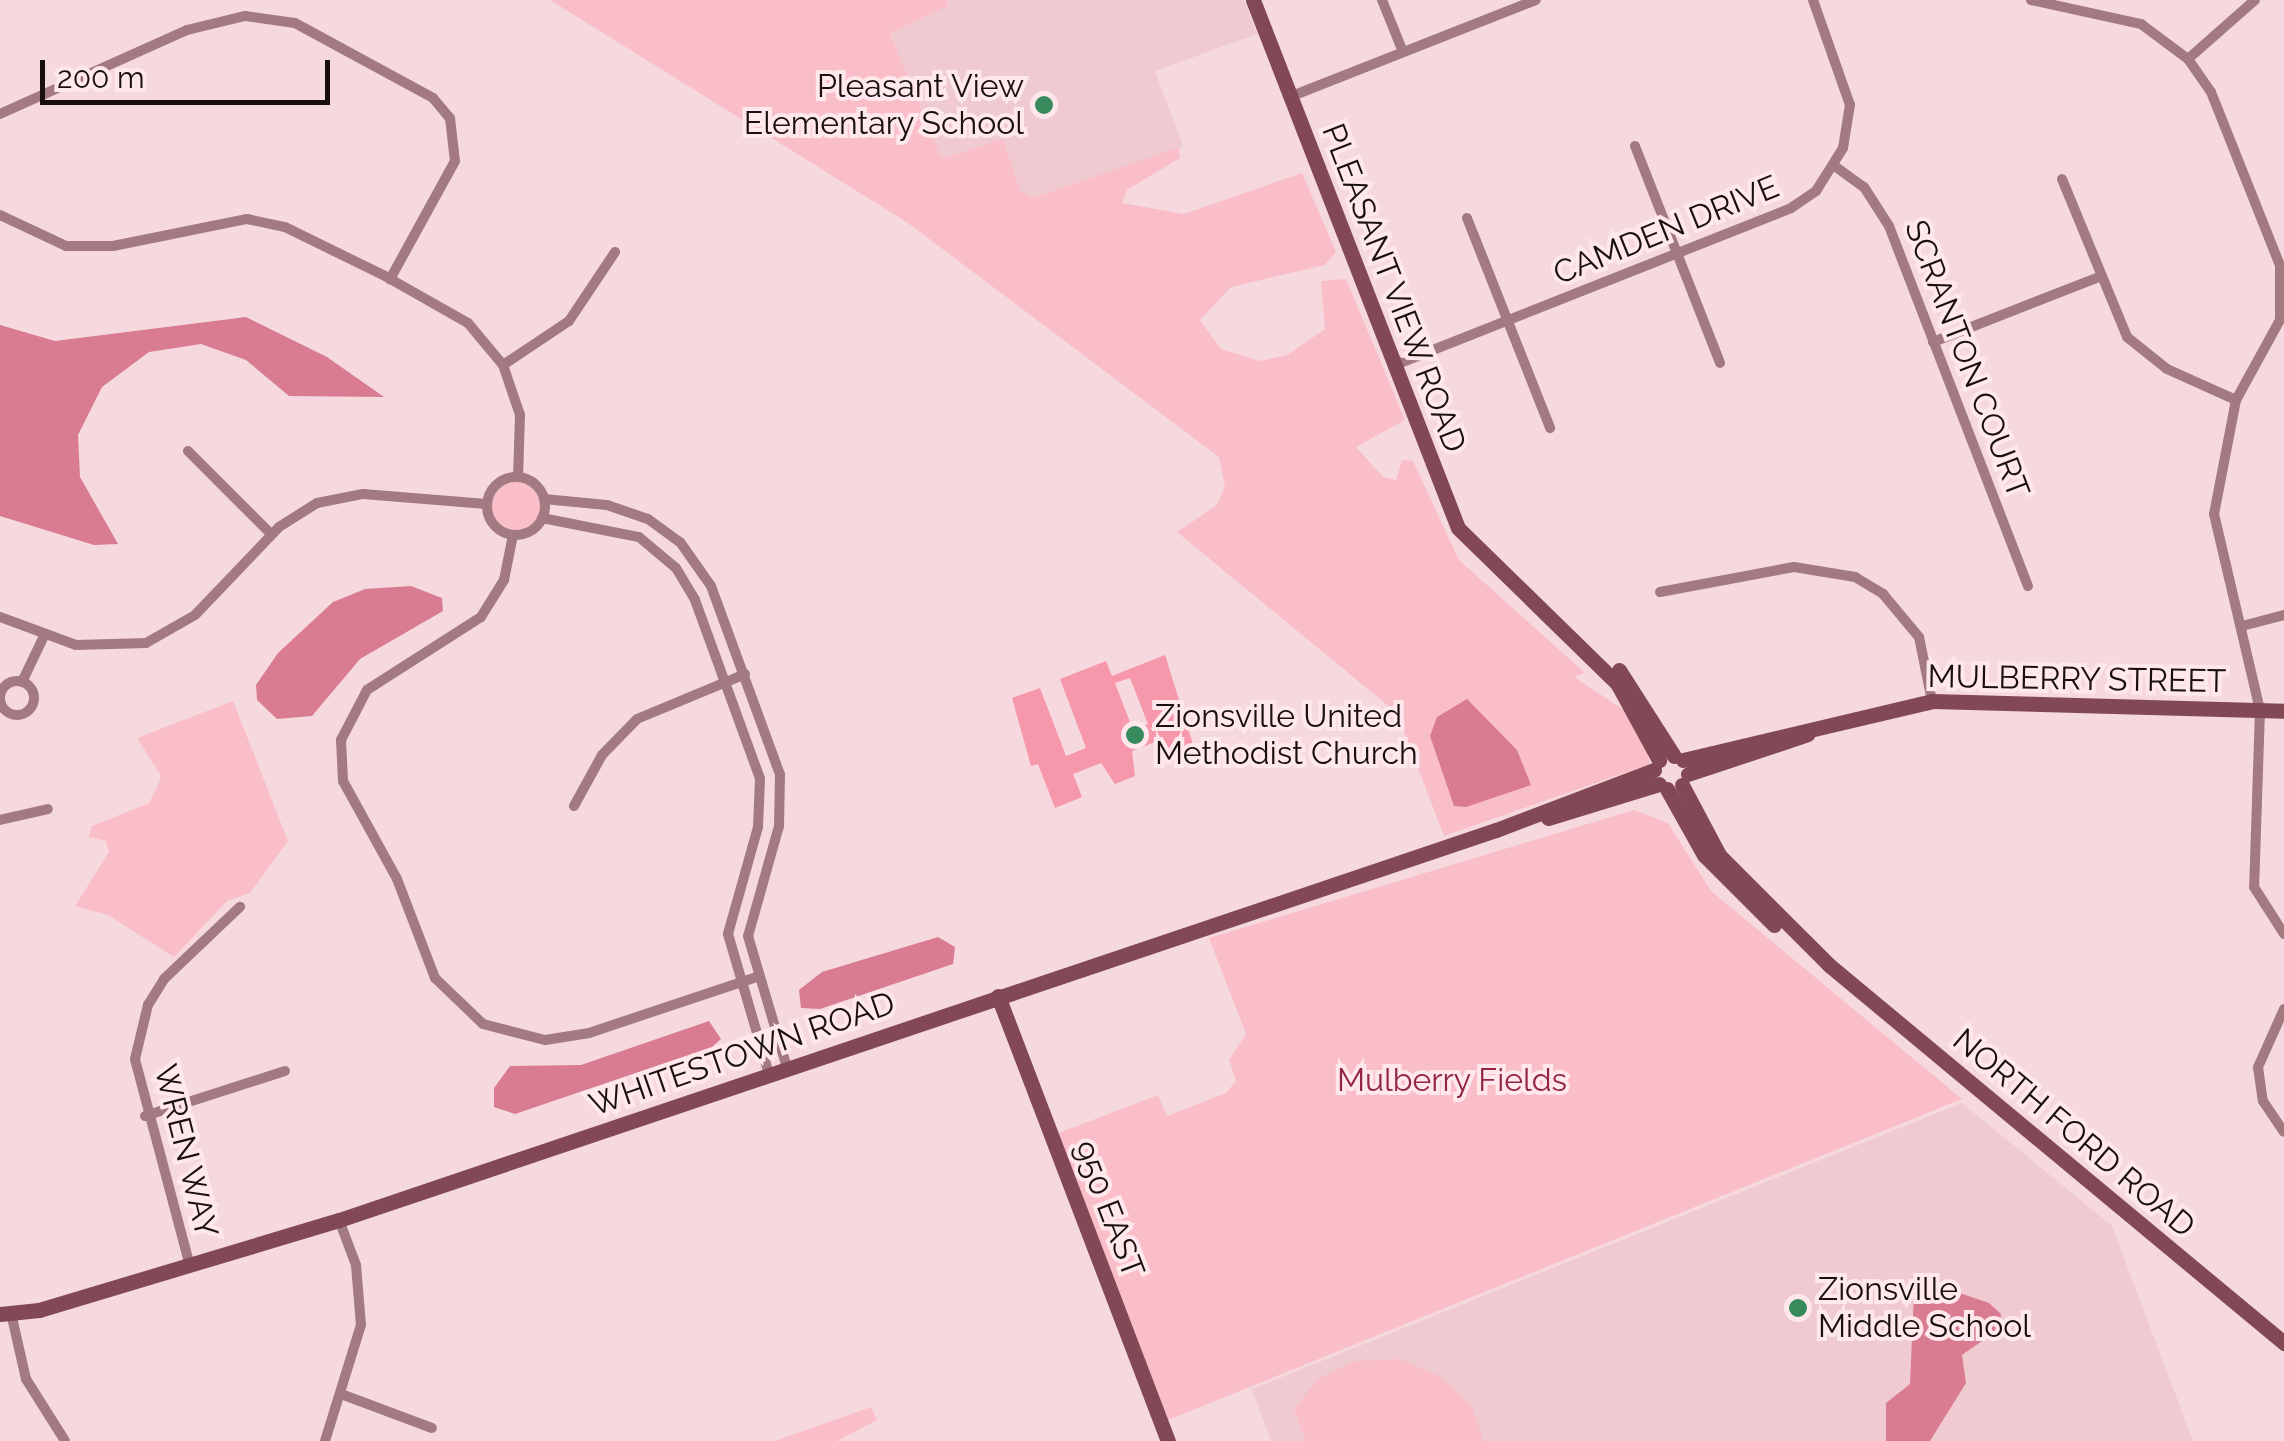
<!DOCTYPE html>
<style>
body{margin:0}
#map{position:relative;width:2284px;height:1441px;overflow:hidden;background:#f5d9de;font-family:Raleway,sans-serif}
div>[style]{position:absolute}
.built>*{inset:0;background:#efcbd1}
.green>*{inset:0;background:#fabec9}
.round{border-radius:50%}
.water>*{inset:0;background:#d97c91}
.building>*{inset:0;background:#f797ac}
.street>*{height:10px;margin:-5px;padding:0 5px;transform-origin:5px;border-radius:5px;background:#a37a82}
.street>.ring{margin:-5px;padding:0;box-sizing:content-box;background:none;border:10px solid #a37a82;border-radius:50%}
.secondary>*{height:15px;margin:-7.5px;padding:0 7.5px;transform-origin:7.5px;border-radius:7.5px;background:#824855}
.dots>*{width:28px;height:28px;translate:-50% -50%;box-sizing:border-box;border:5px solid #ffe8ec;border-radius:50%}
span{translate:-50% -50%;white-space:nowrap;text-align:center;line-height:1.15;-webkit-text-stroke:8px #ffe8ec;paint-order:stroke}
.poi-label{font-size:32px;color:#190f11}
.right{translate:-100% -50%;text-align:right}
.left{translate:0 -50%;text-align:left}
.street-label{font-size:32px;color:#190f11}
.park-label{font-size:32px;color:#932549}
.scale{position:absolute;left:40px;top:60px;width:290px;height:45px;box-sizing:border-box;border:5px solid #190f11;border-top:0;padding-left:12px;font-size:30px;line-height:35px;white-space:nowrap;color:#190f11;-webkit-text-stroke:8px #ffe8ec;paint-order:stroke}
</style>
<div id="map">
<div class="built">
<i style="clip-path:polygon(946px 0,1244px 0,1257px 34px,1155px 71px,1183px 146px,1033px 198px,942px 159px,890px 33px,948px 6px)"></i>
<i style="clip-path:polygon(1962px 1103px,2112px 1226px,2193px 1441px,1271px 1441px,1252px 1389px)"></i>
</div>
<div class="green">
<i style="clip-path:polygon(550px 0,946px 0,948px 6px,890px 33px,942px 159px,1003px 139px,1020px 191px,1033px 198px,1179px 147px,1180px 158px,1127px 190px,1122px 203px,1184px 214px,1302px 173px,1336px 252px,1325px 265px,1231px 287px,1200px 320px,1221px 349px,1260px 361px,1287px 355px,1325px 329px,1321px 281px,1346px 279px,1405px 420px,1356px 447px,1383px 477px,1396px 480px,1402px 460px,1413px 461px,1459px 560px,1585px 673px,1574px 677px,1639px 720px,1650px 764px,1444px 836px,1397px 713px,1177px 532px,1217px 505px,1225px 486px,1219px 457px,908px 223px)"></i>
<i class="round" style="left:492px;top:482px;width:48px;height:48px"></i>
<i style="clip-path:polygon(233px 701px,288px 841px,250px 893px,227px 901px,174px 957px,108px 915px,75px 906px,109px 852px,106px 841px,89px 837px,92px 826px,149px 803px,158px 785px,161px 776px,137px 738px)"></i>
<i style="clip-path:polygon(1634px 810px,1668px 823px,1711px 891px,1962px 1099px,1168px 1420px,1056px 1134px,1158px 1095px,1167px 1116px,1226px 1093px,1236px 1081px,1229px 1060px,1246px 1034px,1209px 938px)"></i>
<i style="clip-path:polygon(1400px 1359px,1441px 1377px,1472px 1407px,1484px 1441px,1306px 1441px,1294px 1409px,1318px 1379px,1355px 1361px)"></i>
<i style="clip-path:polygon(871px 1407px,877px 1420px,837px 1441px,775px 1441px)"></i>
</div>
<div class="water">
<i style="clip-path:polygon(246px 317px,327px 357px,384px 397px,289px 396px,246px 360px,201px 344px,149px 352px,102px 387px,78px 435px,80px 477px,118px 544px,94px 545px,0 516px,0 325px,55px 341px)"></i>
<i style="clip-path:polygon(411px 586px,442px 598px,443px 611px,360px 659px,312px 716px,277px 719px,257px 700px,256px 685px,278px 653px,333px 602px,365px 589px)"></i>
<i style="clip-path:polygon(1467px 699px,1517px 750px,1531px 785px,1466px 807px,1454px 806px,1430px 736px,1437px 717px)"></i>
<i style="clip-path:polygon(938px 937px,955px 947px,953px 964px,820px 1009px,801px 1008px,799px 990px,822px 972px)"></i>
<i style="clip-path:polygon(709px 1021px,721px 1039px,712px 1047px,515px 1114px,494px 1107px,494px 1088px,510px 1066px,581px 1065px)"></i>
<i style="clip-path:polygon(1933px 1284px,1989px 1303px,2001px 1314px,1999px 1329px,1962px 1355px,1966px 1383px,1930px 1441px,1886px 1441px,1886px 1403px,1910px 1384px,1914px 1292px)"></i>
</div>
<div class="building">
<i style="clip-path:polygon(evenodd,1165px 655px,1196px 754px,1169px 764px,1160px 740px,1132px 751px,1135px 776px,1115px 784px,1101px 763px,1073px 774px,1082px 797px,1055px 808px,1038px 764px,1031px 766px,1012px 698px,1040px 688px,1066px 756px,1086px 748px,1060px 679px,1106px 661px,1112px 676px,1165px 655px,1130px 678px,1148px 724px,1133px 730px,1115px 683px,1130px 678px)"></i>
</div>
<div class="street">
<i style="left:1382px;top:0;width:56px;rotate:68deg"></i>
<i style="left:2031px;top:0;width:113px;rotate:12.3deg"></i>
<i style="left:2141px;top:24px;width:59px;rotate:36.7deg"></i>
<i style="left:2188px;top:59px;width:40px;rotate:55.1deg"></i>
<i style="left:2211px;top:92px;width:186px;rotate:68.3deg"></i>
<i style="left:2280px;top:265px;width:55px;rotate:90deg"></i>
<i style="left:2280px;top:320px;width:91px;rotate:118.8deg"></i>
<i style="left:2236px;top:400px;width:116px;rotate:100.9deg"></i>
<i style="left:2214px;top:514px;width:201px;rotate:76.8deg"></i>
<i style="left:2260px;top:710px;width:177px;rotate:91.9deg"></i>
<i style="left:2254px;top:887px;width:56px;rotate:57.4deg"></i>
<i style="left:2188px;top:59px;width:89px;rotate:-41.4deg"></i>
<i style="left:1292px;top:96px;width:262px;rotate:-21.5deg"></i>
<i style="left:0;top:114px;width:205px;rotate:-24.2deg"></i>
<i style="left:187px;top:30px;width:60px;rotate:-13.6deg"></i>
<i style="left:245px;top:16px;width:50px;rotate:8deg"></i>
<i style="left:295px;top:23px;width:157px;rotate:28.5deg"></i>
<i style="left:433px;top:98px;width:26px;rotate:50deg"></i>
<i style="left:450px;top:118px;width:43px;rotate:83.4deg"></i>
<i style="left:455px;top:161px;width:135px;rotate:118.8deg"></i>
<i style="left:1635px;top:146px;width:233px;rotate:68.6deg"></i>
<i style="left:1836px;top:167px;width:34px;rotate:36deg"></i>
<i style="left:1864px;top:187px;width:46px;rotate:57.3deg"></i>
<i style="left:1889px;top:226px;width:386px;rotate:68.9deg"></i>
<i style="left:2062px;top:179px;width:171px;rotate:67.6deg"></i>
<i style="left:2127px;top:337px;width:51px;rotate:38.7deg"></i>
<i style="left:2167px;top:369px;width:76px;rotate:24.2deg"></i>
<i style="left:0;top:215px;width:73px;rotate:25.2deg"></i>
<i style="left:66px;top:246px;width:47px"></i>
<i style="left:113px;top:246px;width:137px;rotate:-11.4deg"></i>
<i style="left:247px;top:219px;width:39px;rotate:12deg"></i>
<i style="left:285px;top:227px;width:111px;rotate:26.1deg"></i>
<i style="left:385px;top:276px;width:95px;rotate:29.5deg"></i>
<i style="left:468px;top:323px;width:55px;rotate:50.2deg"></i>
<i style="left:503px;top:365px;width:53px;rotate:71.2deg"></i>
<i style="left:520px;top:415px;width:62px;rotate:91.8deg"></i>
<i style="left:1467px;top:218px;width:226px;rotate:68.4deg"></i>
<i style="left:1933px;top:342px;width:178px;rotate:-21.4deg"></i>
<i style="left:503px;top:365px;width:79px;rotate:-33.7deg"></i>
<i style="left:569px;top:321px;width:83px;rotate:-56.3deg"></i>
<i style="left:1395px;top:365px;width:426px;rotate:-21.6deg"></i>
<i style="left:1791px;top:208px;width:30px;rotate:-34deg"></i>
<i style="left:1816px;top:191px;width:51px;rotate:-57.9deg"></i>
<i style="left:1843px;top:148px;width:44px;rotate:-80.8deg"></i>
<i style="left:1850px;top:105px;width:111px;rotate:-109.4deg"></i>
<i style="left:188px;top:451px;width:117px;rotate:45deg"></i>
<i class="ring" style="left:487px;top:477px;width:48px;height:48px"></i>
<i style="left:544px;top:499px;width:63px;rotate:5.4deg"></i>
<i style="left:607px;top:505px;width:43px;rotate:18.9deg"></i>
<i style="left:648px;top:519px;width:39px;rotate:36deg"></i>
<i style="left:680px;top:542px;width:54px;rotate:54.8deg"></i>
<i style="left:711px;top:586px;width:201px;rotate:69.9deg"></i>
<i style="left:780px;top:775px;width:51px;rotate:91.1deg"></i>
<i style="left:779px;top:826px;width:114px;rotate:105.7deg"></i>
<i style="left:748px;top:936px;width:138px;rotate:73.5deg"></i>
<i style="left:542px;top:518px;width:99px;rotate:11.1deg"></i>
<i style="left:639px;top:537px;width:48px;rotate:40deg"></i>
<i style="left:676px;top:568px;width:37px;rotate:59deg"></i>
<i style="left:695px;top:600px;width:190px;rotate:70deg"></i>
<i style="left:760px;top:779px;width:48px;rotate:92.4deg"></i>
<i style="left:758px;top:827px;width:111px;rotate:105.7deg"></i>
<i style="left:728px;top:934px;width:146px;rotate:73.7deg"></i>
<i style="left:513px;top:535px;width:46px;rotate:101.3deg"></i>
<i style="left:504px;top:580px;width:44px;rotate:121.9deg"></i>
<i style="left:481px;top:617px;width:135px;rotate:147.4deg"></i>
<i style="left:367px;top:690px;width:56px;rotate:117.5deg"></i>
<i style="left:341px;top:740px;width:41px;rotate:87.2deg"></i>
<i style="left:343px;top:781px;width:112px;rotate:61.1deg"></i>
<i style="left:397px;top:879px;width:106px;rotate:69deg"></i>
<i style="left:435px;top:978px;width:66px;rotate:43.8deg"></i>
<i style="left:483px;top:1024px;width:64px;rotate:14.5deg"></i>
<i style="left:545px;top:1040px;width:45px;rotate:-9deg"></i>
<i style="left:589px;top:1033px;width:176px;rotate:-18.5deg"></i>
<i style="left:1660px;top:592px;width:136px;rotate:-10.6deg"></i>
<i style="left:1794px;top:567px;width:62px;rotate:9.3deg"></i>
<i style="left:1855px;top:577px;width:33px;rotate:31deg"></i>
<i style="left:1883px;top:594px;width:56px;rotate:50.1deg"></i>
<i style="left:1919px;top:637px;width:65px;rotate:78.5deg"></i>
<i style="left:0;top:617px;width:81px;rotate:20.2deg"></i>
<i style="left:76px;top:645px;width:70px;rotate:-1.6deg"></i>
<i style="left:146px;top:643px;width:56px;rotate:-29.7deg"></i>
<i style="left:195px;top:615px;width:122px;rotate:-46.3deg"></i>
<i style="left:279px;top:527px;width:45px;rotate:-32.3deg"></i>
<i style="left:317px;top:503px;width:47px;rotate:-11.1deg"></i>
<i style="left:363px;top:494px;width:124px;rotate:4.6deg"></i>
<i style="left:2242px;top:626px;width:43px;rotate:-14.7deg"></i>
<i class="ring" style="left:0;top:681px;width:24px;height:24px"></i>
<i style="left:22px;top:682px;width:53px;rotate:-64.4deg"></i>
<i style="left:574px;top:806px;width:58px;rotate:-61.2deg"></i>
<i style="left:602px;top:755px;width:50px;rotate:-45.8deg"></i>
<i style="left:637px;top:719px;width:117px;rotate:-22.6deg"></i>
<i style="left:0;top:820px;width:49px;rotate:-12.9deg"></i>
<i style="left:2284px;top:1009px;width:64px;rotate:114.1deg"></i>
<i style="left:2258px;top:1067px;width:34px;rotate:82deg"></i>
<i style="left:2263px;top:1101px;width:37px;rotate:56deg"></i>
<i style="left:145px;top:1116px;width:147px;rotate:-17.8deg"></i>
<i style="left:190px;top:1266px;width:214px;rotate:-104.9deg"></i>
<i style="left:135px;top:1059px;width:56px;rotate:-76.5deg"></i>
<i style="left:148px;top:1005px;width:31px;rotate:-58deg"></i>
<i style="left:164px;top:979px;width:105px;rotate:-43.5deg"></i>
<i style="left:11px;top:1313px;width:68px;rotate:77.2deg"></i>
<i style="left:26px;top:1379px;width:73px;rotate:57.8deg"></i>
<i style="left:341px;top:1394px;width:97px;rotate:20.5deg"></i>
<i style="left:325px;top:1441px;width:121px;rotate:-72.8deg"></i>
<i style="left:361px;top:1325px;width:60px;rotate:-94.8deg"></i>
<i style="left:356px;top:1265px;width:48px;rotate:-110.7deg"></i>
</div>
<div class="secondary">
<i style="left:1253px;top:0;width:566px;rotate:68.78deg"></i>
<i style="left:1458px;top:528px;width:222px;rotate:44.3deg"></i>
<i style="left:1617px;top:683px;width:88px;rotate:61.4deg"></i>
<i style="left:1619px;top:670px;width:102px;rotate:57.4deg"></i>
<i style="left:1683px;top:760px;width:256px;rotate:-13.3deg"></i>
<i style="left:1932px;top:701px;width:352px;rotate:1.6deg"></i>
<i style="left:1688px;top:774px;width:126px;rotate:-18.4deg"></i>
<i style="left:1682px;top:785px;width:79px;rotate:62.1deg"></i>
<i style="left:1719px;top:855px;width:156px;rotate:45deg"></i>
<i style="left:1829px;top:965px;width:592px;rotate:39.72deg"></i>
<i style="left:1667px;top:789px;width:76px;rotate:60.7deg"></i>
<i style="left:1704px;top:855px;width:99px;rotate:45deg"></i>
<i style="left:1548px;top:818px;width:116px;rotate:-17deg"></i>
<i style="left:998px;top:996px;width:476px;rotate:69.1deg"></i>
<i style="left:0;top:1314px;width:39px;rotate:-6deg"></i>
<i style="left:39px;top:1310px;width:313px;rotate:-16.7deg"></i>
<i style="left:339px;top:1220px;width:1221px;rotate:-18.63deg"></i>
<i style="left:1496px;top:830px;width:169px;rotate:-20.8deg"></i>
</div>
<div class="dots">
<i style="left:1044px;top:105px;background:#378a5c"></i>
<i style="left:1135px;top:735px;background:#378a5c"></i>
<i style="left:1798px;top:1308px;background:#378a5c"></i>
</div>
<div class="poi-label">
<span class="right" style="left:1024px;top:105px">Pleasant View<br>Elementary School</span>
<span class="left" style="left:1155px;top:735px">Zionsville United<br>Methodist Church</span>
<span class="left" style="left:1818px;top:1308px">Zionsville<br>Middle School</span>
</div>
<div class="street-label">
<span style="left:1666px;top:230px;rotate:-22deg">CAMDEN DRIVE</span>
<span style="left:1394px;top:288px;rotate:69deg">PLEASANT VIEW ROAD</span>
<span style="left:1967px;top:359px;rotate:69deg">SCRANTON COURT</span>
<span style="left:2077px;top:679px;rotate:1deg">MULBERRY STREET</span>
<span style="left:742px;top:1054px;rotate:-19deg">WHITESTOWN ROAD</span>
<span style="left:2074px;top:1133px;rotate:40deg">NORTH FORD ROAD</span>
<span style="left:186px;top:1151px;rotate:76deg">WREN WAY</span>
<span style="left:1109px;top:1209px;rotate:69deg">950 EAST</span>
</div>
<div class="park-label">
<span style="left:1452px;top:1080px">Mulberry Fields</span>
</div>
<div class="scale">200 m</div>
</div>
